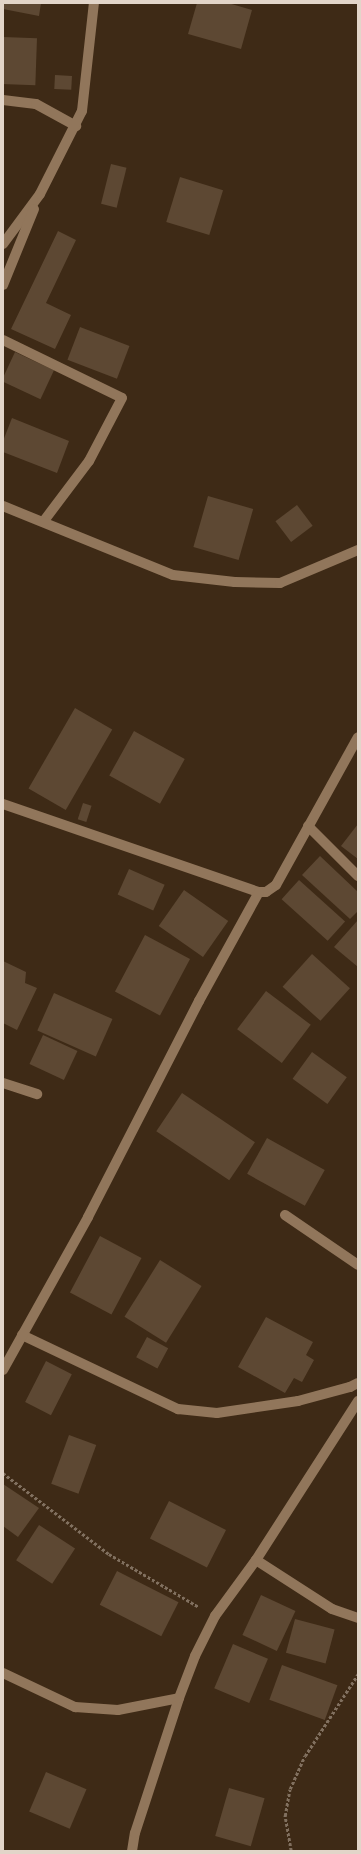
<!DOCTYPE html>
<style>
body{margin:0}
#map{position:relative;width:361px;height:1854px;overflow:hidden;background:#3e2a16;font-family:Karla,sans-serif}
div>[style]{position:absolute}
.building>*{inset:0;background:#5d4833;transform-origin:0 0}
.path>*{height:2.5px;margin-top:-1.25px;transform-origin:0;background:repeating-linear-gradient(90deg,#81705f 0 3px,transparent 0 5px)}
.minor>*{height:10px;margin:-5px;padding:0 5px;transform-origin:5px;border-radius:5px;background:#91765b}
span{translate:-50% -50%;white-space:nowrap;text-align:center;line-height:1.15;-webkit-text-stroke:4px #34210c;paint-order:stroke}
.frame{position:absolute;inset:0;border:4px solid #e2d5c9;pointer-events:none}
</style>
<div id="map">
<div class="building">
<i style="clip-path:polygon(3px 3px,41px 3px,39px 16px,3px 9px)"></i>
<i style="clip-path:polygon(197px 3px,228px 3px,252px 10px,241px 49px,188px 34px)"></i>
<i style="left:3px;top:37px;width:34px;height:47px;rotate:2deg"></i>
<i style="left:55px;top:75px;width:17px;height:14px;rotate:3deg"></i>
<i style="left:111px;top:164px;width:16px;height:41px;rotate:14deg"></i>
<i style="left:180px;top:177px;width:45px;height:47px;rotate:17deg"></i>
<i style="clip-path:polygon(58px 231px,76px 240px,46px 303px,71px 315px,55px 349px,11px 329px)"></i>
<i style="left:80px;top:327px;width:53px;height:35px;rotate:21deg"></i>
<i style="left:15px;top:352px;width:43px;height:32px;rotate:25deg"></i>
<i style="clip-path:polygon(12px 418px,69px 441px,57px 473px,3px 452px,3px 441px)"></i>
<i style="left:208px;top:496px;width:47px;height:53px;rotate:16deg"></i>
<i style="left:297px;top:505px;width:26px;height:27px;rotate:53deg"></i>
<i style="left:75px;top:708px;width:43px;height:93px;rotate:30deg"></i>
<i style="left:134px;top:731px;width:58px;height:51px;rotate:29deg"></i>
<i style="left:83px;top:803px;width:9px;height:17px;rotate:18deg"></i>
<i style="clip-path:polygon(358px 824px,358px 859px,341px 846px)"></i>
<i style="clip-path:polygon(320px 856px,358px 892px,358px 911px,350px 919px,302px 875px)"></i>
<i style="left:129px;top:869px;width:39px;height:28px;rotate:24deg"></i>
<i style="left:299px;top:880px;width:62px;height:26px;rotate:42deg"></i>
<i style="left:184px;top:890px;width:54px;height:44px;rotate:35deg"></i>
<i style="clip-path:polygon(358px 920px,358px 967px,334px 947px)"></i>
<i style="left:145px;top:935px;width:51px;height:64px;rotate:28deg"></i>
<i style="left:312px;top:954px;width:51px;height:44px;rotate:42deg"></i>
<i style="clip-path:polygon(3px 961px,26px 972px,25px 983px,37px 988px,17px 1030px,3px 1023px)"></i>
<i style="left:266px;top:991px;width:56px;height:48px;rotate:37deg"></i>
<i style="left:54px;top:993px;width:64px;height:41px;rotate:24deg"></i>
<i style="left:43px;top:1035px;width:38px;height:32px;rotate:25deg"></i>
<i style="left:312px;top:1052px;width:43px;height:33px;rotate:36deg"></i>
<i style="left:182px;top:1093px;width:88px;height:46px;rotate:34deg"></i>
<i style="left:267px;top:1138px;width:66px;height:41px;rotate:29deg"></i>
<i style="left:100px;top:1236px;width:47px;height:64px;rotate:28deg"></i>
<i style="left:160px;top:1260px;width:49px;height:67px;rotate:32deg"></i>
<i style="clip-path:polygon(266px 1317px,313px 1342px,306px 1355px,314px 1360px,302px 1382px,294px 1378px,285px 1393px,238px 1367px)"></i>
<i style="left:147px;top:1337px;width:24px;height:23px;rotate:28deg"></i>
<i style="left:46px;top:1361px;width:29px;height:46px;rotate:27deg"></i>
<i style="left:69px;top:1435px;width:29px;height:52px;rotate:20deg"></i>
<i style="clip-path:polygon(3px 1484px,39px 1508px,18px 1537px,3px 1526px)"></i>
<i style="left:169px;top:1501px;width:64px;height:42px;rotate:27deg"></i>
<i style="left:39px;top:1525px;width:43px;height:42px;rotate:33deg"></i>
<i style="left:117px;top:1571px;width:69px;height:38px;rotate:27deg"></i>
<i style="left:261px;top:1595px;width:38px;height:44px;rotate:25deg"></i>
<i style="left:295px;top:1619px;width:41px;height:35px;rotate:15deg"></i>
<i style="left:233px;top:1644px;width:38px;height:48px;rotate:23deg"></i>
<i style="left:282px;top:1665px;width:59px;height:37px;rotate:20deg"></i>
<i style="left:46px;top:1772px;width:44px;height:43px;rotate:23deg"></i>
<i style="left:229px;top:1788px;width:37px;height:50px;rotate:16deg"></i>
</div>
<div class="path">
<i style="left:3px;top:1473px;width:133px;rotate:37.4deg"></i>
<i style="left:109px;top:1554px;width:104px;rotate:30.5deg"></i>
<i style="left:291px;top:1851px;width:36px;rotate:-100deg"></i>
<i style="left:285px;top:1816px;width:27px;rotate:-80deg"></i>
<i style="left:290px;top:1789px;width:36px;rotate:-66deg"></i>
<i style="left:305px;top:1756px;width:98px;rotate:-57.1deg"></i>
</div>
<div class="minor">
<i style="left:3px;top:100px;width:33px;rotate:7deg"></i>
<i style="left:36px;top:104px;width:46px;rotate:28.8deg"></i>
<i style="left:3px;top:244px;width:62px;rotate:-53.5deg"></i>
<i style="left:40px;top:194px;width:93px;rotate:-63.2deg"></i>
<i style="left:82px;top:111px;width:109px;rotate:-83.7deg"></i>
<i style="left:3px;top:285px;width:82px;rotate:-67.8deg"></i>
<i style="left:3px;top:340px;width:132px;rotate:26deg"></i>
<i style="left:122px;top:398px;width:71px;rotate:117.6deg"></i>
<i style="left:89px;top:461px;width:76px;rotate:127deg"></i>
<i style="left:3px;top:506px;width:183px;rotate:22.1deg"></i>
<i style="left:173px;top:575px;width:62px;rotate:6.4deg"></i>
<i style="left:235px;top:582px;width:45px;rotate:1.3deg"></i>
<i style="left:280px;top:583px;width:85px;rotate:-22.9deg"></i>
<i style="left:3px;top:804px;width:271px;rotate:19deg"></i>
<i style="left:259px;top:892px;width:7px"></i>
<i style="left:266px;top:892px;width:12px;rotate:-35deg"></i>
<i style="left:276px;top:885px;width:169px;rotate:-61deg"></i>
<i style="left:308px;top:826px;width:71px;rotate:45deg"></i>
<i style="left:3px;top:1083px;width:36px;rotate:18deg"></i>
<i style="left:285px;top:1215px;width:88px;rotate:34.4deg"></i>
<i style="left:22px;top:1335px;width:173px;rotate:25.4deg"></i>
<i style="left:178px;top:1409px;width:39px;rotate:6deg"></i>
<i style="left:217px;top:1413px;width:82px;rotate:-8.4deg"></i>
<i style="left:298px;top:1401px;width:54px;rotate:-15.1deg"></i>
<i style="left:350px;top:1387px;width:9px;rotate:-27deg"></i>
<i style="left:3px;top:1370px;width:175px;rotate:-60.9deg"></i>
<i style="left:88px;top:1217px;width:243px;rotate:-62.8deg"></i>
<i style="left:199px;top:1001px;width:124px;rotate:-61.2deg"></i>
<i style="left:256px;top:1560px;width:90px;rotate:32.8deg"></i>
<i style="left:332px;top:1609px;width:28px;rotate:19deg"></i>
<i style="left:3px;top:1673px;width:80px;rotate:25.3deg"></i>
<i style="left:75px;top:1707px;width:43px;rotate:4deg"></i>
<i style="left:118px;top:1710px;width:62px;rotate:-11.1deg"></i>
<i style="left:132px;top:1851px;width:18px;rotate:-81deg"></i>
<i style="left:135px;top:1833px;width:142px;rotate:-71.9deg"></i>
<i style="left:179px;top:1698px;width:45px;rotate:-69.1deg"></i>
<i style="left:195px;top:1656px;width:45px;rotate:-63.4deg"></i>
<i style="left:215px;top:1616px;width:69px;rotate:-53.8deg"></i>
<i style="left:256px;top:1560px;width:189px;rotate:-57.3deg"></i>
</div>
<div class="frame"></div>
</div>
